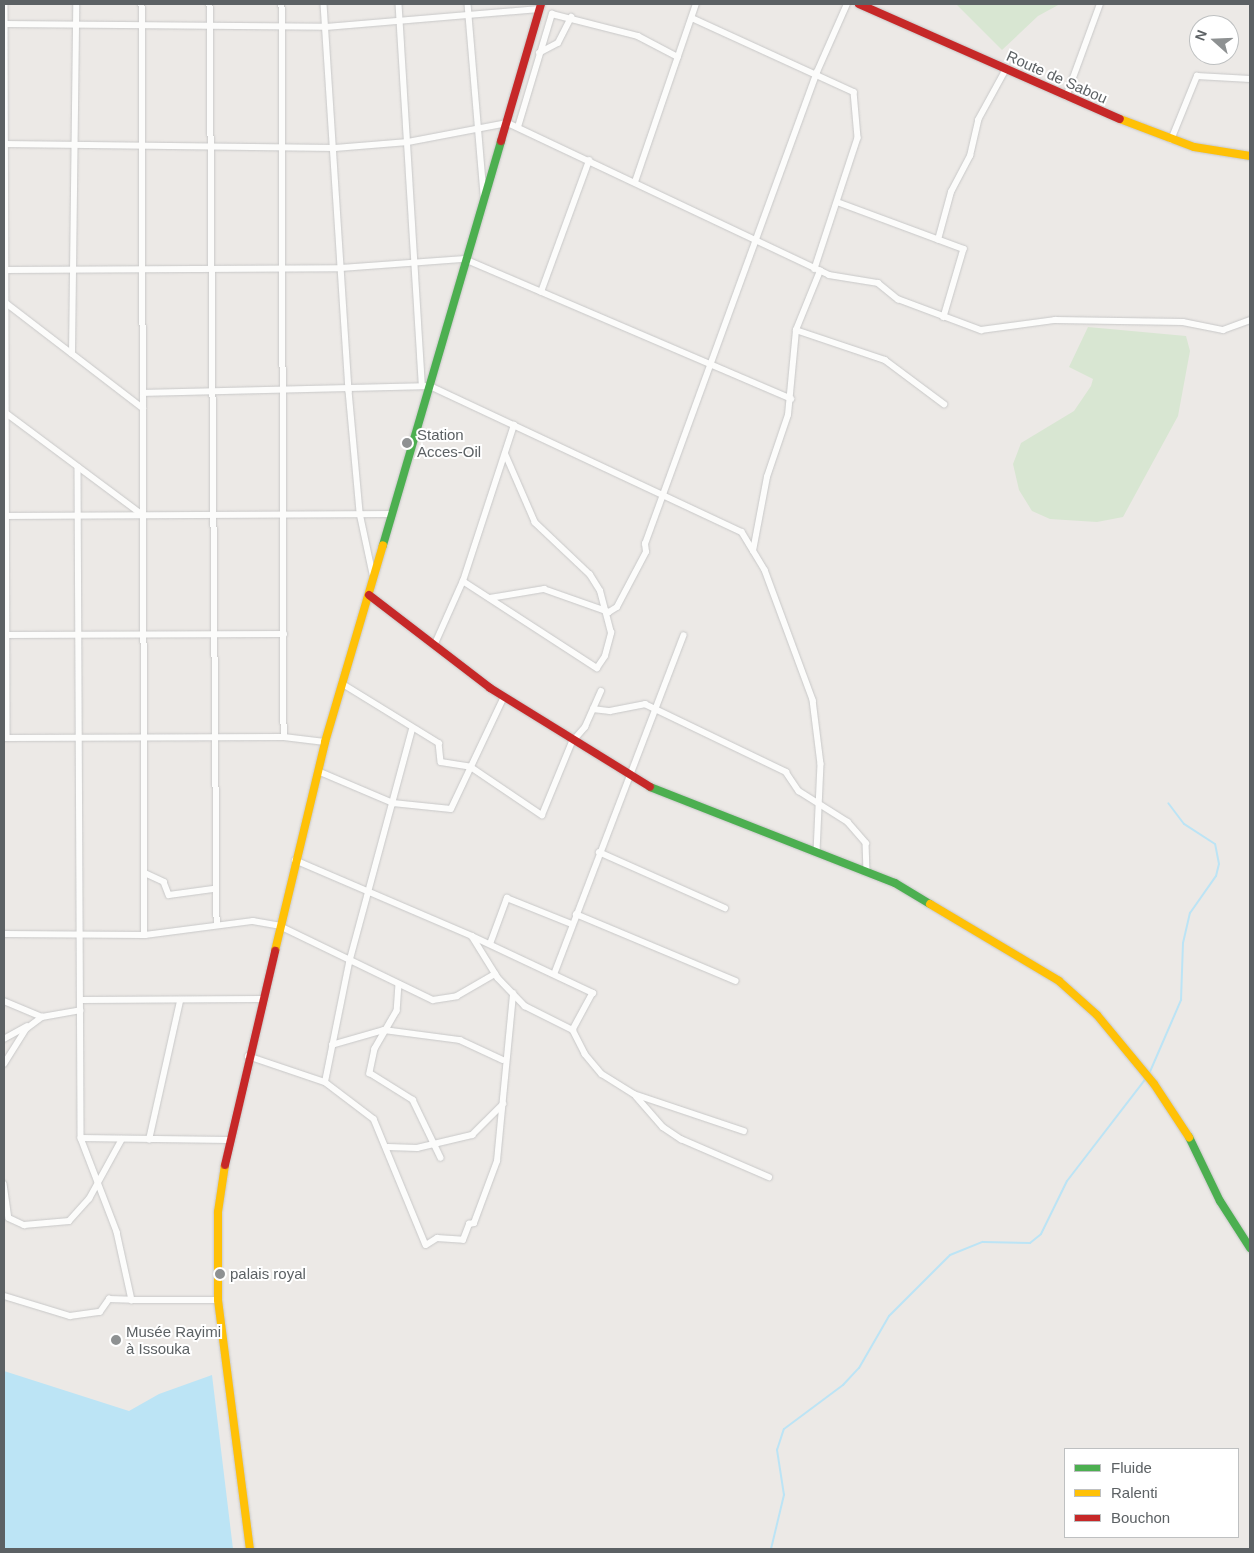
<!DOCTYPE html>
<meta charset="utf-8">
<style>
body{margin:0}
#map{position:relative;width:1254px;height:1553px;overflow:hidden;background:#ece9e6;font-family:Arial,sans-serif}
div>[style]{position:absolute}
.green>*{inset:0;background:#d8e6d2}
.water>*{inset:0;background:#bce4f5}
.stream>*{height:2px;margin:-1px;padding:0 1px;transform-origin:1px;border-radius:1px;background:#bce4f5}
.roads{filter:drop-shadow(0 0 1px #c8c8c8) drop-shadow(0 0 1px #c8c8c8)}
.street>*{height:5.5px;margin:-2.75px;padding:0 2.75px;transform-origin:2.75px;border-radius:2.75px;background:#fcfcfb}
.fast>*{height:8px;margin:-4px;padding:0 4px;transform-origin:4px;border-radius:4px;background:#4caf50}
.slow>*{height:8px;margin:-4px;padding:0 4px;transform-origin:4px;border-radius:4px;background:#ffc107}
.jam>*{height:8px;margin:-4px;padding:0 4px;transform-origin:4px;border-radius:4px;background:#c62828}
.dots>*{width:14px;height:14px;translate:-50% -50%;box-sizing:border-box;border:2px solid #fff;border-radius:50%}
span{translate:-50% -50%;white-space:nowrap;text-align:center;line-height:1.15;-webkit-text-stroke:4px #fff;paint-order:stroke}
.street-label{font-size:15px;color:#5c6164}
.poi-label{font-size:15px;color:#5c6164}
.left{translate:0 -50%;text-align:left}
.frame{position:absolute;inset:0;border:5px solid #5c6164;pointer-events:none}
.legend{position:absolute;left:1064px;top:1448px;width:175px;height:90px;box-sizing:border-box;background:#fff;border:1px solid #bec0c1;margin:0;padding:6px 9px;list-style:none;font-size:15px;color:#5c6164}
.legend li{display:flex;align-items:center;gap:10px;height:25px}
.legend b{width:25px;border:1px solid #bec0c1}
.north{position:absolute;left:1189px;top:15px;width:50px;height:50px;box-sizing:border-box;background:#fff;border:1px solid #bec0c1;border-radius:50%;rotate:290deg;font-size:14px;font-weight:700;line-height:20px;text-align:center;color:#5c6164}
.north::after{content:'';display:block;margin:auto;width:18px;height:22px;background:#8e9192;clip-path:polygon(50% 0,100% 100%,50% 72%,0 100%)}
</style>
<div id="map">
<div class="green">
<i style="clip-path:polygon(956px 4px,1060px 4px,1038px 16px,1002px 50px)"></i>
<i style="clip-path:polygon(1088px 327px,1186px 336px,1190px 351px,1178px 416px,1123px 517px,1097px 522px,1050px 519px,1032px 511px,1019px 490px,1013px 464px,1021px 443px,1074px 411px,1091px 386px,1093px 379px,1069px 367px)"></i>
</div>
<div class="water">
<i style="clip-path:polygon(4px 1371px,129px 1411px,159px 1394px,212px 1375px,233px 1549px,4px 1549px)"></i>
</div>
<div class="stream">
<i style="left:1149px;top:1074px;width:81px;rotate:-66.6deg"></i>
<i style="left:1181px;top:1000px;width:57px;rotate:-88deg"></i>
<i style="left:1183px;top:943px;width:31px;rotate:-77deg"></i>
<i style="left:1190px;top:913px;width:45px;rotate:-54.9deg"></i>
<i style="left:1216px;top:876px;width:12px;rotate:-76deg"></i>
<i style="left:1219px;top:864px;width:20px;rotate:-101deg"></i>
<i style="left:1215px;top:844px;width:37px;rotate:-147deg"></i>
<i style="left:1184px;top:824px;width:26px;rotate:-127deg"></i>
<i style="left:771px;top:1549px;width:56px;rotate:-76.5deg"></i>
<i style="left:784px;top:1495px;width:46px;rotate:-98.8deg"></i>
<i style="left:777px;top:1450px;width:22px;rotate:-72deg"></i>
<i style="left:784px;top:1429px;width:74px;rotate:-36.7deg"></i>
<i style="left:843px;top:1385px;width:23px;rotate:-47deg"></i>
<i style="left:859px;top:1368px;width:60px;rotate:-60deg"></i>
<i style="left:889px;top:1316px;width:86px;rotate:-45deg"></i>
<i style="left:950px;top:1255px;width:35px;rotate:-22deg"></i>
<i style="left:983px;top:1242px;width:47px;rotate:1.2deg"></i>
<i style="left:1030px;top:1243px;width:14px;rotate:-39deg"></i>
<i style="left:1041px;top:1234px;width:59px;rotate:-63.9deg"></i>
<i style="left:1067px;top:1181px;width:131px;rotate:-52.4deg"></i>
</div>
<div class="roads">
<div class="street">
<i style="left:5px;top:4px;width:734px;rotate:89.84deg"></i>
<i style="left:142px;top:4px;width:931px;rotate:89.82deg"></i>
<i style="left:210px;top:4px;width:921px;rotate:89.56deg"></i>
<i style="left:282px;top:4px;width:733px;rotate:89.84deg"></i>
<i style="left:324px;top:4px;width:388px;rotate:86.3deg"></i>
<i style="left:349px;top:391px;width:122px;rotate:84.8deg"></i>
<i style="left:360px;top:513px;width:62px;rotate:78deg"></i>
<i style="left:399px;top:4px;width:382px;rotate:86.5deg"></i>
<i style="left:468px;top:4px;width:191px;rotate:85.2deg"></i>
<i style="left:692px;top:18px;width:178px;rotate:24.6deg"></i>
<i style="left:854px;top:92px;width:46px;rotate:85deg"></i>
<i style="left:858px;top:138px;width:138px;rotate:108.2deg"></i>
<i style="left:4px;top:24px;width:322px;rotate:0.5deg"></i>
<i style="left:326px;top:27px;width:214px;rotate:-4.8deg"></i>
<i style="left:539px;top:53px;width:21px;rotate:-28deg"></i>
<i style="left:558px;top:43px;width:29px;rotate:-63deg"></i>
<i style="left:1066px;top:97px;width:99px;rotate:-69.9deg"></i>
<i style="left:518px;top:127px;width:118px;rotate:-73.3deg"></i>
<i style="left:552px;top:14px;width:89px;rotate:14.3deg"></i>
<i style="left:638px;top:36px;width:45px;rotate:27.7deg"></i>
<i style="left:1171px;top:140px;width:69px;rotate:-67.9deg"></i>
<i style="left:1197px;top:76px;width:53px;rotate:3.2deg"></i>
<i style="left:4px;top:144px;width:331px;rotate:0.7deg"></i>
<i style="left:335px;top:148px;width:73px;rotate:-4.7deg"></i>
<i style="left:408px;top:142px;width:102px;rotate:-10.8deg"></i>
<i style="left:508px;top:123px;width:355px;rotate:25.3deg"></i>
<i style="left:829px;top:275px;width:50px;rotate:9.3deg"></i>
<i style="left:878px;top:283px;width:26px;rotate:39deg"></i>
<i style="left:898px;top:299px;width:89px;rotate:20.5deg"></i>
<i style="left:981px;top:330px;width:75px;rotate:-7.7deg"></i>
<i style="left:1055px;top:320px;width:128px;rotate:0.9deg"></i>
<i style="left:1183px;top:322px;width:41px;rotate:11.3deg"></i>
<i style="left:1223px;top:330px;width:29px;rotate:-20deg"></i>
<i style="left:635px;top:182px;width:188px;rotate:-71.1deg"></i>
<i style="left:840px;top:203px;width:132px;rotate:20.4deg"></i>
<i style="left:964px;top:249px;width:71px;rotate:106.4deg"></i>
<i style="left:938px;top:240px;width:50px;rotate:-74.8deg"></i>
<i style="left:951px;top:192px;width:41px;rotate:-62.2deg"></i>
<i style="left:970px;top:156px;width:37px;rotate:-77deg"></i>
<i style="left:978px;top:120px;width:58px;rotate:-61.2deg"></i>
<i style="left:4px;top:270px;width:337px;rotate:-0.3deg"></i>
<i style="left:341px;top:268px;width:124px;rotate:-4.2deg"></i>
<i style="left:465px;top:259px;width:355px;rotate:23.2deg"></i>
<i style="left:541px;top:292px;width:140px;rotate:-69.9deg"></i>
<i style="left:6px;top:303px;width:173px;rotate:37.5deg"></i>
<i style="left:796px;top:330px;width:94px;rotate:18.6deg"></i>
<i style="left:885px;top:360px;width:74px;rotate:36.7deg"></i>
<i style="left:72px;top:354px;width:350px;rotate:-89.3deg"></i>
<i style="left:143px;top:393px;width:287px;rotate:-1.4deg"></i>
<i style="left:430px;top:386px;width:344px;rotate:25.1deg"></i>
<i style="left:742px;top:532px;width:44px;rotate:58.8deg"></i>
<i style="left:765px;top:570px;width:139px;rotate:69.7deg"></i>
<i style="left:813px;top:700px;width:64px;rotate:82.9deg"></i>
<i style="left:821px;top:764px;width:87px;rotate:92.6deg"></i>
<i style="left:6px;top:413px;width:171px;rotate:36.7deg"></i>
<i style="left:78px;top:467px;width:671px;rotate:89.74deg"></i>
<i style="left:81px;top:1138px;width:101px;rotate:69deg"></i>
<i style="left:117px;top:1232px;width:70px;rotate:77.6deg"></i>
<i style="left:132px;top:1300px;width:86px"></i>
<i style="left:4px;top:516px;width:388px;rotate:-0.3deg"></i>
<i style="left:753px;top:551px;width:75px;rotate:-79.3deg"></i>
<i style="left:767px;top:477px;width:65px;rotate:-71.3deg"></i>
<i style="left:788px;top:415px;width:85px;rotate:-84.6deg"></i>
<i style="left:796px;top:330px;width:64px;rotate:-67.9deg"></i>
<i style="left:463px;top:581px;width:160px;rotate:33deg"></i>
<i style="left:597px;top:668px;width:14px;rotate:-56deg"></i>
<i style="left:605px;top:656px;width:24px;rotate:-75deg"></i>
<i style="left:611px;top:633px;width:43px;rotate:-104.7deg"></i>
<i style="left:600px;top:591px;width:19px;rotate:-122deg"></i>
<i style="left:590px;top:575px;width:76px;rotate:-136.6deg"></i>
<i style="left:535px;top:523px;width:75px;rotate:-113.5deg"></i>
<i style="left:490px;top:598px;width:55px;rotate:-9.5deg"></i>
<i style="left:544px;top:589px;width:69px;rotate:19.5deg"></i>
<i style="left:609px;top:612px;width:9px;rotate:-32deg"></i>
<i style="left:617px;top:607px;width:62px;rotate:-62.2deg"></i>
<i style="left:646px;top:552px;width:8px;rotate:-97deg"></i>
<i style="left:645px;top:544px;width:502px;rotate:-69.98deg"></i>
<i style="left:817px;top:72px;width:74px;rotate:-66.2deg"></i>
<i style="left:7px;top:635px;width:277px;rotate:-0.2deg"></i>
<i style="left:434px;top:646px;width:71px;rotate:-66deg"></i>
<i style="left:463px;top:581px;width:164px;rotate:-71.9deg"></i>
<i style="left:343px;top:684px;width:113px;rotate:31.6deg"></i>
<i style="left:439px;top:743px;width:19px;rotate:84deg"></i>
<i style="left:441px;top:762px;width:30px;rotate:9deg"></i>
<i style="left:471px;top:767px;width:86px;rotate:34.1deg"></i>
<i style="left:542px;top:815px;width:79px;rotate:-67.7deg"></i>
<i style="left:572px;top:742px;width:20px;rotate:-49deg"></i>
<i style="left:585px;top:727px;width:39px;rotate:-66deg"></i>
<i style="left:593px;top:709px;width:17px;rotate:7deg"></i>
<i style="left:610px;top:711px;width:36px;rotate:-11deg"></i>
<i style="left:645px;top:704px;width:157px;rotate:25.7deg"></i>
<i style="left:786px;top:772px;width:23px;rotate:56deg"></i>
<i style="left:799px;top:791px;width:58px;rotate:32.3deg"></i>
<i style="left:848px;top:822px;width:28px;rotate:49deg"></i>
<i style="left:866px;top:843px;width:28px;rotate:88deg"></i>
<i style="left:5px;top:738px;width:279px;rotate:-0.2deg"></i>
<i style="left:284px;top:737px;width:41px;rotate:7deg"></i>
<i style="left:318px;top:771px;width:82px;rotate:23.1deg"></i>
<i style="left:393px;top:803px;width:58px;rotate:5.9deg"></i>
<i style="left:451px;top:809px;width:124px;rotate:-64.7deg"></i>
<i style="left:599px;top:852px;width:138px;rotate:24deg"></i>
<i style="left:295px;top:860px;width:193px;rotate:23.2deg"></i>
<i style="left:472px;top:936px;width:49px;rotate:58.2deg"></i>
<i style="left:498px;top:978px;width:39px;rotate:46deg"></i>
<i style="left:525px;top:1006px;width:54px;rotate:26.6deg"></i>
<i style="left:145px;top:873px;width:21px;rotate:25deg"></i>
<i style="left:164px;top:882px;width:14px;rotate:69deg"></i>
<i style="left:169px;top:895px;width:44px;rotate:-7.8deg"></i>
<i style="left:576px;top:914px;width:173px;rotate:22.7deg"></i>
<i style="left:4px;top:934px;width:141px;rotate:0.4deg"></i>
<i style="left:145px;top:935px;width:109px;rotate:-7.4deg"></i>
<i style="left:253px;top:921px;width:27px;rotate:10deg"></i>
<i style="left:280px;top:926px;width:170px;rotate:25.8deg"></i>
<i style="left:433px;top:1000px;width:24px;rotate:-9deg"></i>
<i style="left:457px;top:996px;width:44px;rotate:-30.1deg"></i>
<i style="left:472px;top:936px;width:134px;rotate:25.2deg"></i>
<i style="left:593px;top:993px;width:42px;rotate:118.4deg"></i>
<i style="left:573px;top:1030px;width:27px;rotate:63deg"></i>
<i style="left:585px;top:1054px;width:26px;rotate:50deg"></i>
<i style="left:602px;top:1074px;width:38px;rotate:32deg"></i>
<i style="left:634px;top:1094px;width:116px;rotate:18.6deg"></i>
<i style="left:490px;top:944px;width:49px;rotate:-69.7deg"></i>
<i style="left:507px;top:898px;width:70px;rotate:21.8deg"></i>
<i style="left:555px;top:972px;width:360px;rotate:-69.1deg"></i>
<i style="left:399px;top:984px;width:27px;rotate:94deg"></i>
<i style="left:397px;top:1011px;width:44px;rotate:120.1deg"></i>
<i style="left:375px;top:1049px;width:25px;rotate:102deg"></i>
<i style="left:370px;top:1073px;width:51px;rotate:32.1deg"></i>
<i style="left:413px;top:1100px;width:64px;rotate:64.2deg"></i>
<i style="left:80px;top:1000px;width:183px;rotate:-0.3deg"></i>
<i style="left:4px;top:1001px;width:41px;rotate:22.8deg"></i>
<i style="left:42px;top:1017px;width:39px;rotate:-10deg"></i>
<i style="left:4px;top:1039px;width:26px;rotate:-29deg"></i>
<i style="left:332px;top:1045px;width:54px;rotate:-16.1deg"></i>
<i style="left:384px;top:1030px;width:77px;rotate:7.5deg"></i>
<i style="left:460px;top:1040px;width:47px;rotate:24.9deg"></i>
<i style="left:248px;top:1056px;width:81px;rotate:18.7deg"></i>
<i style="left:325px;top:1082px;width:61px;rotate:37.1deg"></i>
<i style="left:374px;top:1119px;width:136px;rotate:67.6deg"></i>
<i style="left:426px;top:1245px;width:13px;rotate:-32deg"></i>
<i style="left:437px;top:1238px;width:26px;rotate:4deg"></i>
<i style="left:463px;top:1240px;width:17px;rotate:-69deg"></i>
<i style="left:469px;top:1224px;width:5px;rotate:-11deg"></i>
<i style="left:474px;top:1223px;width:66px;rotate:-69.6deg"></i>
<i style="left:497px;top:1161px;width:168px;rotate:-84.5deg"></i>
<i style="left:4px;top:1064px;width:41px;rotate:-57.8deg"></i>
<i style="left:26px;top:1029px;width:20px;rotate:-37deg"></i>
<i style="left:325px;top:1082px;width:121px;rotate:-78.6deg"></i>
<i style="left:349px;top:963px;width:241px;rotate:-74.9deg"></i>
<i style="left:636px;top:1096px;width:41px;rotate:48.9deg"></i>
<i style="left:663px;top:1127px;width:22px;rotate:34deg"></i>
<i style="left:681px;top:1139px;width:96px;rotate:23.4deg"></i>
<i style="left:81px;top:1138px;width:148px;rotate:0.8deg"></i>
<i style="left:149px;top:1140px;width:142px;rotate:-77.4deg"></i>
<i style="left:388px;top:1147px;width:29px;rotate:2deg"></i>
<i style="left:417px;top:1148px;width:57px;rotate:-13.3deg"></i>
<i style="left:472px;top:1135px;width:44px;rotate:-45deg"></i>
<i style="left:4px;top:1184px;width:34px;rotate:82deg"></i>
<i style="left:9px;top:1218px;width:17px;rotate:25deg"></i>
<i style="left:24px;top:1225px;width:45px;rotate:-5.1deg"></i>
<i style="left:69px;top:1221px;width:30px;rotate:-48deg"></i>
<i style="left:89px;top:1199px;width:68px;rotate:-61.2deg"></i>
<i style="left:4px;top:1296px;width:69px;rotate:16.9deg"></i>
<i style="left:70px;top:1316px;width:30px;rotate:-8deg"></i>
<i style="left:100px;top:1312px;width:16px;rotate:-55deg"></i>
<i style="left:109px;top:1299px;width:23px;rotate:2deg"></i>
</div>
<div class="fast">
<i style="left:383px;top:545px;width:421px;rotate:-73.7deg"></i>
<i style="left:650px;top:787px;width:263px;rotate:21.4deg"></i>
<i style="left:895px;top:883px;width:41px;rotate:31deg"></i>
<i style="left:1189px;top:1137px;width:71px;rotate:64.2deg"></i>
<i style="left:1220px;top:1201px;width:56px;rotate:57.4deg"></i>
</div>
<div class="slow">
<i style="left:1120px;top:119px;width:79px;rotate:20.7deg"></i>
<i style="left:1194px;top:147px;width:57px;rotate:9.1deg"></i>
<i style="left:930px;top:904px;width:150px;rotate:30.8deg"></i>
<i style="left:1059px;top:981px;width:51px;rotate:41.8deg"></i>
<i style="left:1097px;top:1015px;width:89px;rotate:50.4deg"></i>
<i style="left:1154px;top:1084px;width:64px;rotate:56.6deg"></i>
<i style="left:275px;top:951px;width:215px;rotate:-76.5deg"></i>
<i style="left:325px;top:742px;width:205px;rotate:-73.6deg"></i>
<i style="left:225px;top:1165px;width:48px;rotate:98.5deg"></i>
<i style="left:218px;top:1212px;width:88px;rotate:90deg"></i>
<i style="left:218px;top:1300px;width:251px;rotate:82.7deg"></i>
</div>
<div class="jam">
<i style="left:859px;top:4px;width:285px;rotate:23.8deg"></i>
<i style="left:501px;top:141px;width:143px;rotate:-73.7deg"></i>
<i style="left:369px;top:595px;width:153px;rotate:37.5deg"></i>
<i style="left:490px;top:688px;width:188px;rotate:31.7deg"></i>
<i style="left:225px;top:1165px;width:220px;rotate:-76.8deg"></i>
</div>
</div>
<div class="dots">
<i style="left:407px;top:443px;background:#8e9192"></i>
<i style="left:220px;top:1274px;background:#8e9192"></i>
<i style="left:116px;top:1340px;background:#8e9192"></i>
</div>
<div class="street-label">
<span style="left:1057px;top:77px;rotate:24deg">Route de Sabou</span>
</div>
<div class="poi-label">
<span class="left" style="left:417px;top:443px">Station<br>Acces-Oil</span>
<span class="left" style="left:230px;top:1274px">palais royal</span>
<span class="left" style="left:126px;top:1340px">Musée Rayimi<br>à Issouka</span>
</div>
<div class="frame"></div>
<ul class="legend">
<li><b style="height:6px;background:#4caf50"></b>Fluide</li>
<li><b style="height:6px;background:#ffc107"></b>Ralenti</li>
<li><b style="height:6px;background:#c62828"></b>Bouchon</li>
</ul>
<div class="north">N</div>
</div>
